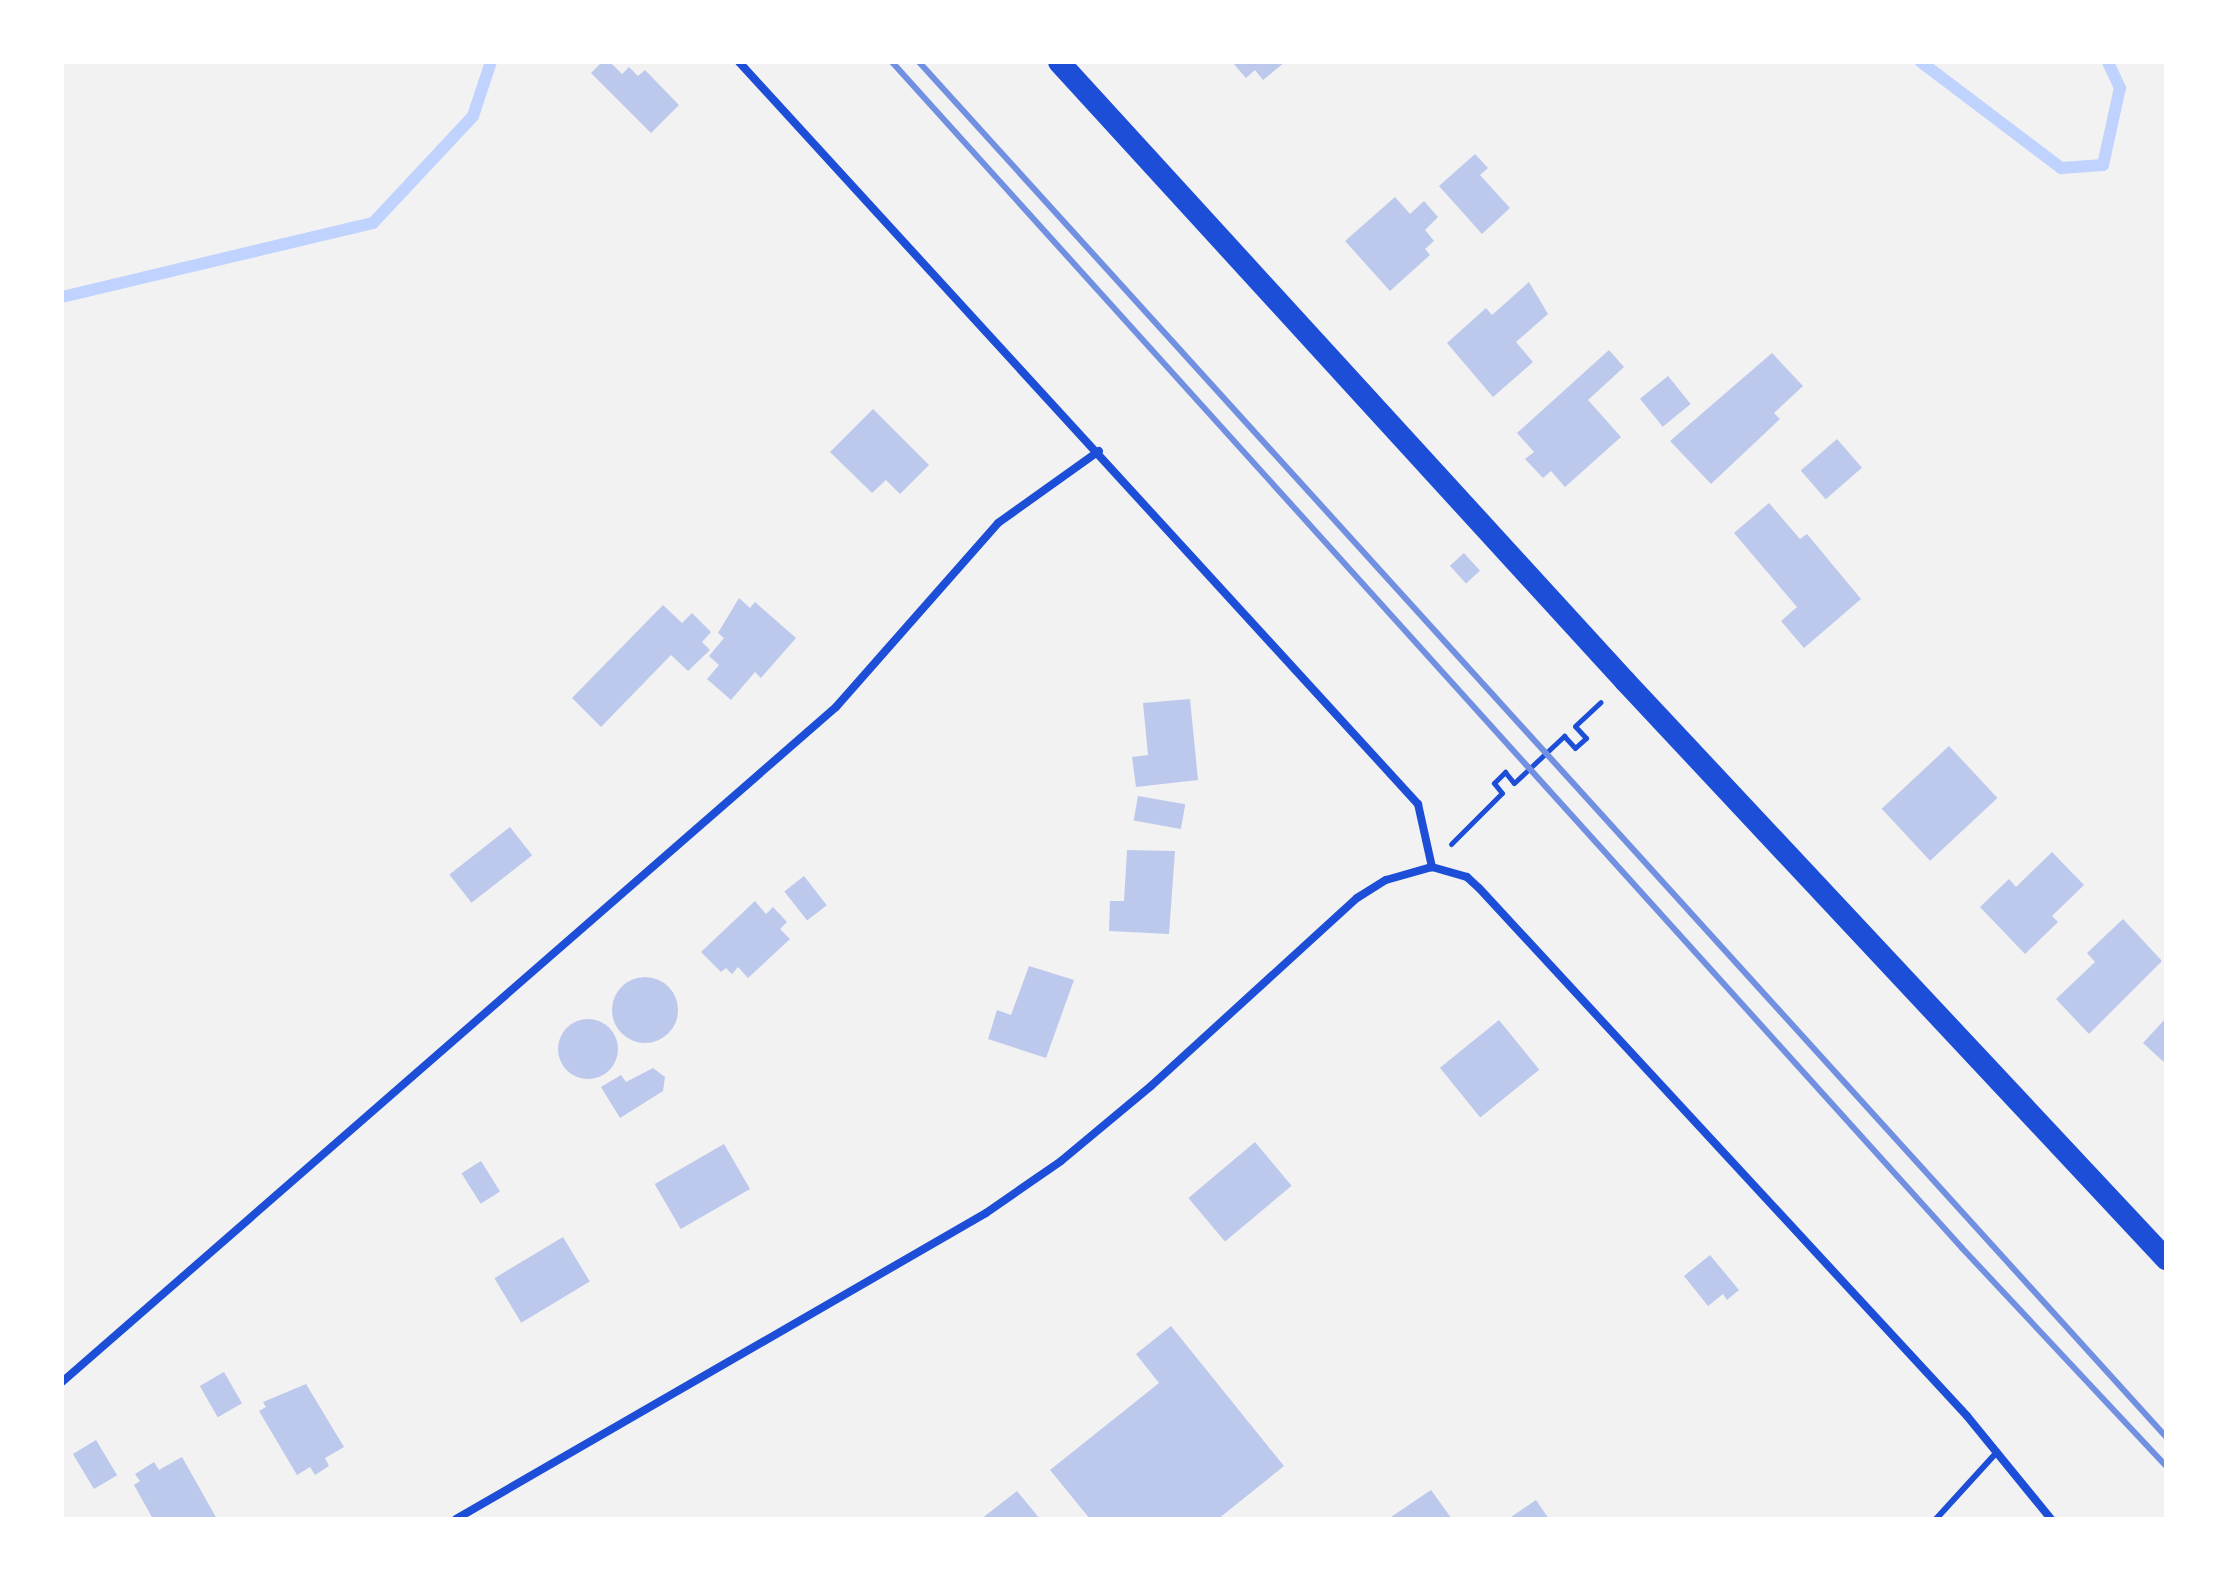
<!DOCTYPE html>
<style>
body{margin:0}
#map{position:relative;width:2228px;height:1581px;overflow:hidden;background:#f2f2f2;font-family:"Source Serif 4",serif}
div>[style]{position:absolute}
.stream>*{height:12px;margin:-6px;padding:0 6px;transform-origin:6px;border-radius:6px;background:#bfd3fe}
.building>*{inset:0;background:#bdc9ec;transform-origin:0 0}
.round{border-radius:50%}
.path>*{height:5px;margin:-2.5px;padding:0 2.5px;transform-origin:2.5px;border-radius:2.5px;background:#1d4ed8}
.service>*{height:6px;margin:-3px;padding:0 3px;transform-origin:3px;border-radius:3px;background:#1d4ed8}
.minor>*{height:8px;margin:-4px;padding:0 4px;transform-origin:4px;border-radius:4px;background:#1d4ed8}
.trunk>*{height:22px;margin:-11px;padding:0 11px;transform-origin:11px;border-radius:11px;background:#1d4ed8}
.rail>*{height:6px;margin:-3px;padding:0 3px;transform-origin:3px;border-radius:3px;background:#7290e2}
span{translate:-50% -50%;white-space:nowrap;text-align:center;line-height:1.15;-webkit-text-stroke:8px #fff;paint-order:stroke}
.frame{position:absolute;inset:0;border:64px solid #fff;pointer-events:none}
</style>
<div id="map">
<div class="stream">
<i style="left:1921px;top:62px;width:176px;rotate:37.1deg"></i>
<i style="left:2061px;top:168px;width:42px;rotate:-4.1deg"></i>
<i style="left:2103px;top:165px;width:79px;rotate:-77.6deg"></i>
<i style="left:2120px;top:88px;width:29px;rotate:-115deg"></i>
<i style="left:62px;top:297px;width:320px;rotate:-13.4deg"></i>
<i style="left:373px;top:223px;width:146px;rotate:-46.9deg"></i>
<i style="left:473px;top:116px;width:57px;rotate:-71.6deg"></i>
</div>
<div class="building">
<i style="clip-path:polygon(602px 62px,610px 62px,622px 74px,629px 67px,638px 76px,645px 70px,679px 105px,651px 133px,591px 73px)"></i>
<i style="clip-path:polygon(1232px 62px,1285px 62px,1263px 80px,1255px 70px,1246px 78px)"></i>
<i style="clip-path:polygon(1475px 154px,1488px 168px,1480px 175px,1510px 208px,1482px 234px,1439px 186px)"></i>
<i style="clip-path:polygon(1395px 197px,1410px 214px,1424px 201px,1438px 217px,1425px 230px,1434px 241px,1425px 249px,1430px 255px,1390px 291px,1345px 241px)"></i>
<i style="clip-path:polygon(1529px 282px,1548px 314px,1516px 342px,1533px 362px,1493px 397px,1447px 343px,1486px 308px,1492px 315px)"></i>
<i style="clip-path:polygon(1609px 350px,1624px 367px,1588px 400px,1621px 437px,1565px 487px,1551px 471px,1543px 478px,1525px 459px,1534px 452px,1517px 433px)"></i>
<i style="clip-path:polygon(1772px 353px,1803px 386px,1774px 413px,1780px 419px,1711px 484px,1670px 441px)"></i>
<i style="left:1668px;top:376px;width:36px;height:36px;rotate:51deg"></i>
<i style="clip-path:polygon(873px 409px,929px 465px,900px 494px,886px 480px,872px 493px,830px 452px)"></i>
<i style="left:1837px;top:439px;width:38px;height:48px;rotate:49deg"></i>
<i style="clip-path:polygon(1769px 503px,1800px 539px,1807px 534px,1861px 599px,1804px 648px,1781px 621px,1797px 607px,1734px 533px)"></i>
<i style="left:1464px;top:553px;width:24px;height:19px;rotate:48deg"></i>
<i style="clip-path:polygon(739px 598px,750px 608px,755px 602px,796px 638px,761px 678px,755px 672px,731px 700px,707px 679px,719px 665px,709px 656px,724px 638px,718px 633px)"></i>
<i style="clip-path:polygon(663px 605px,682px 623px,692px 613px,711px 632px,702px 642px,710px 650px,688px 671px,671px 655px,601px 727px,572px 698px)"></i>
<i style="clip-path:polygon(1190px 699px,1198px 780px,1136px 787px,1132px 757px,1148px 755px,1143px 703px)"></i>
<i style="left:1949px;top:746px;width:71px;height:92px;rotate:47deg"></i>
<i style="left:1138px;top:796px;width:48px;height:25px;rotate:10deg"></i>
<i style="left:510px;top:827px;width:36px;height:77px;rotate:52deg"></i>
<i style="clip-path:polygon(1127px 850px,1175px 851px,1169px 934px,1109px 931px,1110px 901px,1124px 901px)"></i>
<i style="clip-path:polygon(2052px 852px,2084px 885px,2052px 916px,2058px 922px,2025px 954px,1980px 907px,2009px 879px,2016px 887px)"></i>
<i style="left:804px;top:876px;width:37px;height:25px;rotate:52deg"></i>
<i style="clip-path:polygon(755px 901px,766px 914px,773px 907px,787px 922px,780px 929px,790px 939px,748px 978px,738px 967px,732px 974px,726px 968px,721px 972px,701px 952px)"></i>
<i style="clip-path:polygon(2123px 919px,2162px 961px,2089px 1034px,2056px 999px,2095px 962px,2087px 953px)"></i>
<i style="clip-path:polygon(1029px 966px,1074px 980px,1046px 1058px,988px 1039px,997px 1010px,1011px 1015px)"></i>
<i class="round" style="left:612px;top:977px;width:66px;height:66px"></i>
<i style="clip-path:polygon(2166px 1018px,2166px 1064px,2143px 1043px)"></i>
<i class="round" style="left:558px;top:1019px;width:60px;height:60px"></i>
<i style="left:1499px;top:1020px;width:64px;height:76px;rotate:51deg"></i>
<i style="clip-path:polygon(653px 1068px,665px 1077px,663px 1091px,620px 1118px,601px 1087px,621px 1075px,626px 1082px)"></i>
<i style="left:1255px;top:1142px;width:57px;height:87px;rotate:50deg"></i>
<i style="left:724px;top:1144px;width:52px;height:80px;rotate:60deg"></i>
<i style="left:481px;top:1161px;width:36px;height:23px;rotate:58deg"></i>
<i style="left:563px;top:1237px;width:52px;height:80px;rotate:59deg"></i>
<i style="clip-path:polygon(1710px 1255px,1739px 1290px,1727px 1300px,1723px 1294px,1708px 1306px,1684px 1276px)"></i>
<i style="clip-path:polygon(1171px 1326px,1284px 1466px,1218px 1519px,1090px 1519px,1050px 1470px,1159px 1383px,1136px 1354px)"></i>
<i style="left:224px;top:1372px;width:36px;height:28px;rotate:60deg"></i>
<i style="clip-path:polygon(306px 1384px,344px 1447px,325px 1458px,329px 1466px,315px 1475px,310px 1467px,297px 1475px,259px 1411px,266px 1407px,263px 1402px)"></i>
<i style="left:96px;top:1440px;width:41px;height:27px;rotate:59deg"></i>
<i style="clip-path:polygon(182px 1457px,217px 1519px,153px 1519px,134px 1485px,140px 1481px,135px 1474px,154px 1462px,159px 1470px)"></i>
<i style="clip-path:polygon(1431px 1490px,1452px 1519px,1388px 1519px)"></i>
<i style="clip-path:polygon(1017px 1491px,1040px 1519px,981px 1519px)"></i>
<i style="clip-path:polygon(1536px 1500px,1549px 1519px,1508px 1519px)"></i>
</div>
<div class="path">
<i style="left:1451px;top:844px;width:72px;rotate:-45deg"></i>
<i style="left:1502px;top:793px;width:13px;rotate:-129deg"></i>
<i style="left:1494px;top:783px;width:16px;rotate:-45deg"></i>
<i style="left:1505px;top:772px;width:14px;rotate:51deg"></i>
<i style="left:1514px;top:783px;width:69px;rotate:-43.2deg"></i>
<i style="left:1564px;top:736px;width:16px;rotate:47deg"></i>
<i style="left:1575px;top:748px;width:15px;rotate:-42deg"></i>
<i style="left:1586px;top:738px;width:16px;rotate:-133deg"></i>
<i style="left:1575px;top:726px;width:35px;rotate:-43deg"></i>
</div>
<div class="service">
<i style="left:1936px;top:1519px;width:91px;rotate:-47.7deg"></i>
</div>
<div class="minor">
<i style="left:739px;top:62px;width:1006px;rotate:47.54deg"></i>
<i style="left:1418px;top:804px;width:65px;rotate:77.5deg"></i>
<i style="left:62px;top:1382px;width:1027px;rotate:-41.09deg"></i>
<i style="left:836px;top:707px;width:245px;rotate:-48.6deg"></i>
<i style="left:998px;top:523px;width:124px;rotate:-35.5deg"></i>
<i style="left:456px;top:1519px;width:612px;rotate:-30deg"></i>
<i style="left:986px;top:1213px;width:91px;rotate:-34.7deg"></i>
<i style="left:1061px;top:1161px;width:117px;rotate:-39.8deg"></i>
<i style="left:1151px;top:1086px;width:279px;rotate:-42.4deg"></i>
<i style="left:1357px;top:898px;width:34px;rotate:-32deg"></i>
<i style="left:1386px;top:880px;width:48px;rotate:-15.8deg"></i>
<i style="left:1432px;top:867px;width:36px;rotate:16deg"></i>
<i style="left:1467px;top:877px;width:16px;rotate:43deg"></i>
<i style="left:1479px;top:888px;width:719px;rotate:47.25deg"></i>
<i style="left:1967px;top:1416px;width:133px;rotate:50.8deg"></i>
</div>
<div class="trunk">
<i style="left:1059px;top:62px;width:839px;rotate:47.56deg"></i>
<i style="left:1625px;top:681px;width:792px;rotate:46.89deg"></i>
</div>
<div class="rail">
<i style="left:892px;top:62px;width:1597px;rotate:47.94deg"></i>
<i style="left:1962px;top:1248px;width:299px;rotate:46.9deg"></i>
<i style="left:919px;top:62px;width:1856px;rotate:47.79deg"></i>
</div>
<div class="frame"></div>
</div>
